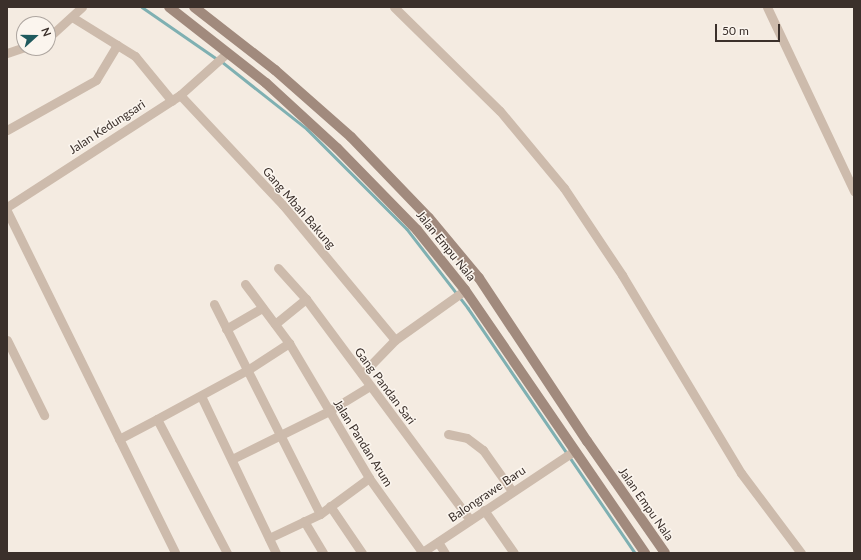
<!DOCTYPE html>
<style>
body{margin:0}
#map{position:relative;width:861px;height:560px;overflow:hidden;background:#f4ebe1;font-family:Lato,sans-serif}
div>[style]{position:absolute}
.stream>*{height:2.5px;margin:-1.25px;padding:0 1.25px;transform-origin:1.25px;border-radius:1.25px;background:#7fb0b2}
.minor>*{height:9px;margin:-4.5px;padding:0 4.5px;transform-origin:4.5px;border-radius:4.5px;background:#cdbbac}
.secondary>*{height:10px;margin:-5px;padding:0 5px;transform-origin:5px;border-radius:5px;background:#a18a7d}
span{translate:-50% -50%;white-space:nowrap;text-align:center;line-height:1.15;-webkit-text-stroke:3px #fbf5ee;paint-order:stroke}
.street-label{font-size:12px;color:#3b302b}
.frame{position:absolute;inset:0;border:8px solid #3b302b;pointer-events:none}
.north{position:absolute;left:16px;top:16px;width:40px;height:40px;box-sizing:border-box;background:#fbf5ee;border:1px solid #aea6a0;border-radius:50%;rotate:69deg;font-size:11px;font-weight:700;line-height:16px;text-align:center;color:#3b302b}
.north::after{content:'';display:block;margin:auto;width:14px;height:18px;background:#1f5a5e;clip-path:polygon(50% 0,100% 100%,50% 72%,0 100%)}
.scale{position:absolute;left:715px;top:24px;width:65px;height:18px;box-sizing:border-box;border:2px solid #3b302b;border-top:0;padding-left:5px;font-size:12px;line-height:14px;white-space:nowrap;color:#3b302b;-webkit-text-stroke:3px #fbf5ee;paint-order:stroke}
</style>
<div id="map">
<div class="stream">
<i style="left:142px;top:7px;width:91px;rotate:34.7deg"></i>
<i style="left:221px;top:61px;width:110px;rotate:38.3deg"></i>
<i style="left:307px;top:129px;width:141px;rotate:45deg"></i>
<i style="left:407px;top:229px;width:100px;rotate:52.3deg"></i>
<i style="left:468px;top:308px;width:297px;rotate:55.7deg"></i>
</div>
<div class="minor">
<i style="left:394px;top:7px;width:148px;rotate:44.5deg"></i>
<i style="left:500px;top:111px;width:100px;rotate:50.3deg"></i>
<i style="left:564px;top:188px;width:105px;rotate:56.3deg"></i>
<i style="left:622px;top:275px;width:231px;rotate:59deg"></i>
<i style="left:741px;top:473px;width:100px;rotate:53.1deg"></i>
<i style="left:767px;top:7px;width:204px;rotate:64.7deg"></i>
<i style="left:72px;top:17px;width:74px;rotate:31.8deg"></i>
<i style="left:135px;top:56px;width:58px;rotate:50.6deg"></i>
<i style="left:48px;top:38px;width:46px;rotate:-42.4deg"></i>
<i style="left:7px;top:53px;width:18px;rotate:-19deg"></i>
<i style="left:180px;top:95px;width:151px;rotate:46.9deg"></i>
<i style="left:283px;top:205px;width:175px;rotate:50.3deg"></i>
<i style="left:7px;top:130px;width:102px;rotate:-29.3deg"></i>
<i style="left:96px;top:80px;width:41px;rotate:-59deg"></i>
<i style="left:7px;top:207px;width:206px;rotate:-32.9deg"></i>
<i style="left:180px;top:95px;width:63px;rotate:-41.8deg"></i>
<i style="left:7px;top:211px;width:381px;rotate:63.8deg"></i>
<i style="left:278px;top:268px;width:42px;rotate:47.9deg"></i>
<i style="left:306px;top:299px;width:275px;rotate:53.4deg"></i>
<i style="left:245px;top:284px;width:74px;rotate:53.3deg"></i>
<i style="left:289px;top:343px;width:157px;rotate:59.3deg"></i>
<i style="left:369px;top:478px;width:91px;rotate:54.4deg"></i>
<i style="left:214px;top:304px;width:235px;rotate:63.2deg"></i>
<i style="left:275px;top:324px;width:40px;rotate:-39deg"></i>
<i style="left:226px;top:329px;width:42px;rotate:-30.3deg"></i>
<i style="left:7px;top:340px;width:84px;rotate:63.7deg"></i>
<i style="left:362px;top:374px;width:47px;rotate:-45.9deg"></i>
<i style="left:395px;top:340px;width:86px;rotate:-35.5deg"></i>
<i style="left:201px;top:396px;width:174px;rotate:64.5deg"></i>
<i style="left:448px;top:434px;width:19px;rotate:12deg"></i>
<i style="left:467px;top:438px;width:20px;rotate:37deg"></i>
<i style="left:483px;top:450px;width:50px;rotate:54.7deg"></i>
<i style="left:119px;top:439px;width:43px;rotate:-27.8deg"></i>
<i style="left:232px;top:459px;width:108px;rotate:-26.3deg"></i>
<i style="left:329px;top:411px;width:48px;rotate:-31.4deg"></i>
<i style="left:330px;top:506px;width:57px;rotate:55.8deg"></i>
<i style="left:484px;top:510px;width:52px;rotate:55.1deg"></i>
<i style="left:304px;top:521px;width:37px;rotate:59deg"></i>
<i style="left:269px;top:538px;width:56px;rotate:-25.2deg"></i>
<i style="left:320px;top:514px;width:61px;rotate:-36.3deg"></i>
<i style="left:438px;top:542px;width:13px;rotate:58deg"></i>
<i style="left:227px;top:553px;width:151px;rotate:-117.6deg"></i>
<i style="left:157px;top:419px;width:105px;rotate:-28.5deg"></i>
<i style="left:249px;top:369px;width:48px;rotate:-33deg"></i>
<i style="left:421px;top:553px;width:184px;rotate:-33.7deg"></i>
</div>
<div class="secondary">
<i style="left:169px;top:7px;width:123px;rotate:38.1deg"></i>
<i style="left:266px;top:83px;width:96px;rotate:42.5deg"></i>
<i style="left:337px;top:148px;width:115px;rotate:45.7deg"></i>
<i style="left:417px;top:230px;width:77px;rotate:51.3deg"></i>
<i style="left:465px;top:290px;width:319px;rotate:55.6deg"></i>
<i style="left:194px;top:7px;width:103px;rotate:37.9deg"></i>
<i style="left:275px;top:70px;width:101px;rotate:41.4deg"></i>
<i style="left:351px;top:137px;width:112px;rotate:46.1deg"></i>
<i style="left:429px;top:218px;width:78px;rotate:50.2deg"></i>
<i style="left:479px;top:278px;width:196px;rotate:56.5deg"></i>
<i style="left:587px;top:441px;width:136px;rotate:55.1deg"></i>
</div>
<div class="street-label">
<span style="left:107px;top:127px;rotate:-33deg">Jalan Kedungsari</span>
<span style="left:299px;top:208px;rotate:49deg">Gang Mbah Bakung</span>
<span style="left:446px;top:246px;rotate:51deg">Jalan Empu Nala</span>
<span style="left:385px;top:386px;rotate:53deg">Gang Pandan Sari</span>
<span style="left:363px;top:443px;rotate:58deg">Jalan Pandan Arum</span>
<span style="left:487px;top:494px;rotate:-34deg">Balongrawe Baru</span>
<span style="left:646px;top:504px;rotate:55deg">Jalan Empu Nala</span>
</div>
<div class="frame"></div>
<div class="north">N</div>
<div class="scale">50 m</div>
</div>
